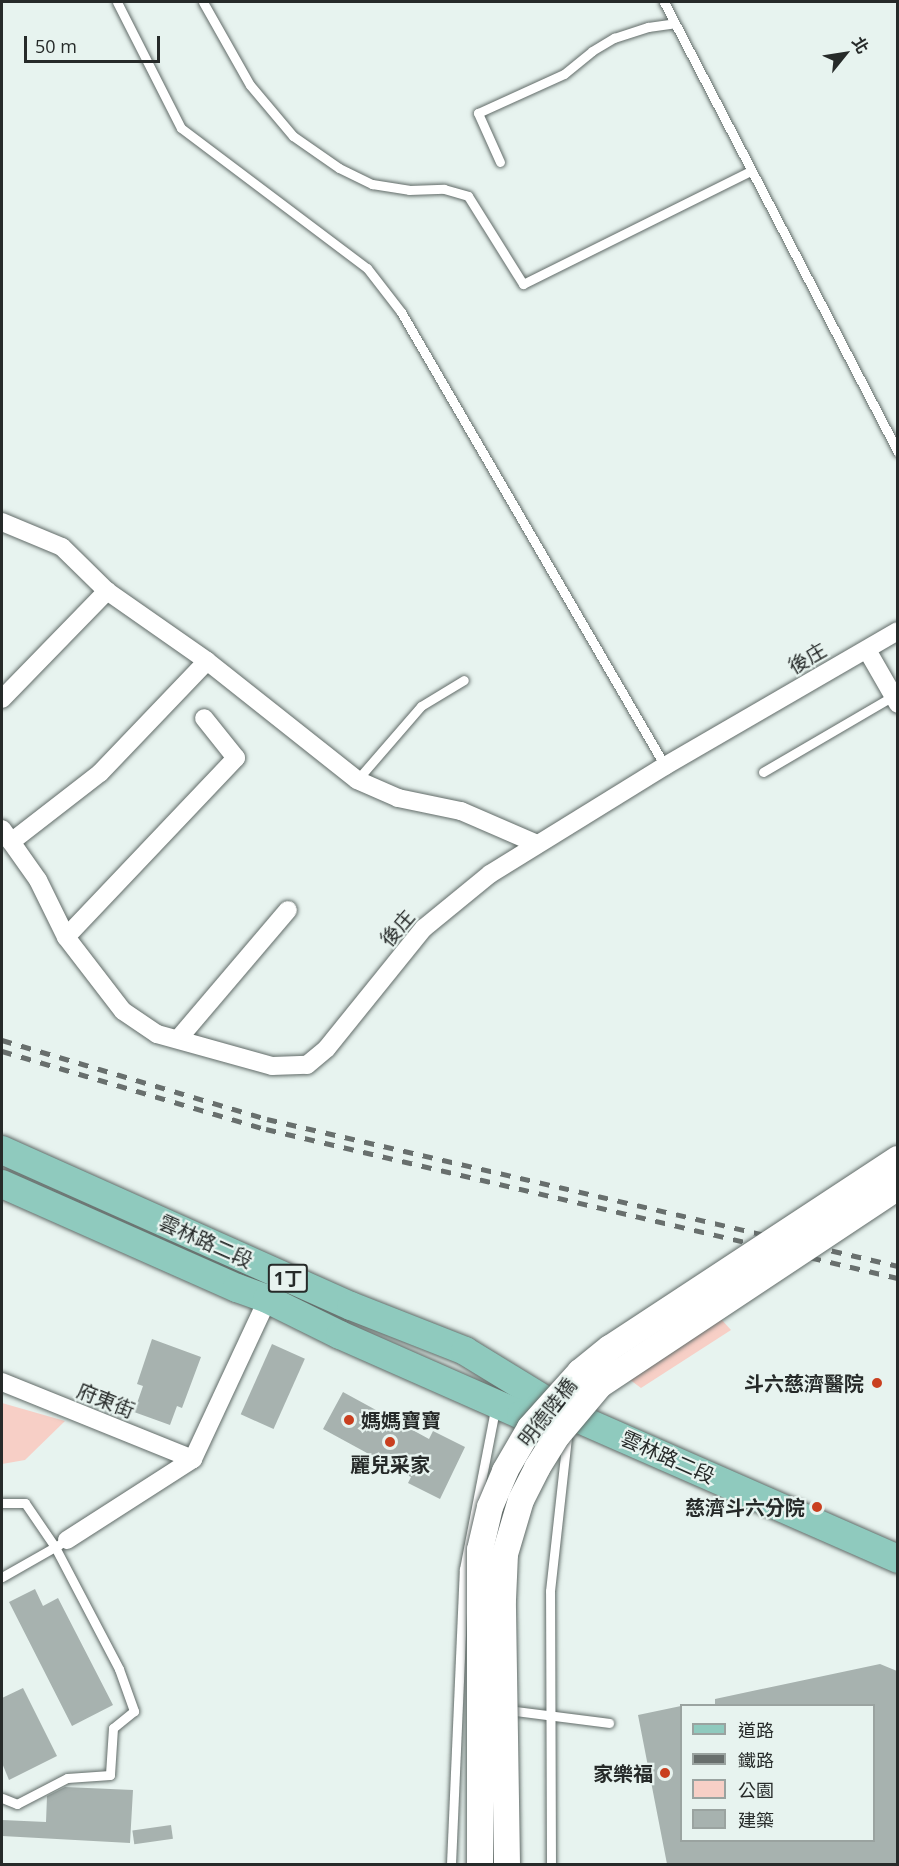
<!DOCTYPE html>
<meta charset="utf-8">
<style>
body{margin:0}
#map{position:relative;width:899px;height:1866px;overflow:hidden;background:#e7f3ef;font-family:"Open Sans","Noto Sans TC",sans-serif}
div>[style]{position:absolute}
.green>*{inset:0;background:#f7cfc6}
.building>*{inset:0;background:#a7b2af;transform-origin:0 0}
.roads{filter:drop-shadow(0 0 2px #616b68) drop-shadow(0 0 2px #616b68)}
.service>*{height:9px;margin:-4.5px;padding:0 4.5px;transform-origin:4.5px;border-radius:4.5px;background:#fff}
.minor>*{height:18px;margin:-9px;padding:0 9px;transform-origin:9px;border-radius:9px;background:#fff}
.primary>*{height:28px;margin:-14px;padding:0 14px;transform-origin:14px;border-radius:14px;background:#8fcabe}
.rail>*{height:4.5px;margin-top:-2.25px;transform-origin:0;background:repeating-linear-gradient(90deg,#686f6d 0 10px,transparent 0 20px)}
.bridges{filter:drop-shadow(0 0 2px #616b68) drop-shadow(0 0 2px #616b68)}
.secondary-bridge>*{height:26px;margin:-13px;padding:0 13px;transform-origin:13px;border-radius:13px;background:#fff}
.dots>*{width:16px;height:16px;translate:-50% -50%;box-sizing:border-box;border:3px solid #e7f3ef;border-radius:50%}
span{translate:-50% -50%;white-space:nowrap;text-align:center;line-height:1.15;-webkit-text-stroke:4.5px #e7f3ef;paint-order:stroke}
.shield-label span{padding:2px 4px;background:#e7f3ef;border:2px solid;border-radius:4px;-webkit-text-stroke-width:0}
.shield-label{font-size:18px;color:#262a29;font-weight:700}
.street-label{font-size:20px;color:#262a29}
.poi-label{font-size:20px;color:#262a29;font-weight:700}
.right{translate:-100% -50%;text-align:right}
.left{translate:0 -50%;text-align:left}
.frame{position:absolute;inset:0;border:3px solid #262a29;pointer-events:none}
.legend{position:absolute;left:680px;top:1704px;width:195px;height:138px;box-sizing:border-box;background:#e7f3ef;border:2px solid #9aa3a0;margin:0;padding:8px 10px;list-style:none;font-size:18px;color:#262a29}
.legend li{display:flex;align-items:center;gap:12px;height:30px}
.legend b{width:30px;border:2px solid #9aa3a0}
.north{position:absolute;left:815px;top:24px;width:60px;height:60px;-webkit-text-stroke:4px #e7f3ef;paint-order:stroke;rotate:60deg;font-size:16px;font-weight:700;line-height:24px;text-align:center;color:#262a29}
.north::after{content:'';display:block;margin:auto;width:21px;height:27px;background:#262a29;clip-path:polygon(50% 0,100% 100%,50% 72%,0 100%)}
.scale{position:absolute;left:24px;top:36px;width:136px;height:27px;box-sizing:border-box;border:3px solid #262a29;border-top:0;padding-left:8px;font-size:18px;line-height:21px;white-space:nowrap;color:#262a29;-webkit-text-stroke:4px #e7f3ef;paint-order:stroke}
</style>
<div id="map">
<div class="green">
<i style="clip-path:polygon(691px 1286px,731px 1330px,641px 1388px,594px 1353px)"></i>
<i style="clip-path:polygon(2px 1403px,65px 1421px,25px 1460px,2px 1464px)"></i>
</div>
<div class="building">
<i style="clip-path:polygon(152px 1339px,201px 1357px,182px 1408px,177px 1406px,170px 1425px,134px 1412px,143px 1386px,137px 1384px)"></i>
<i style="left:272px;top:1344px;width:36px;height:77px;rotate:24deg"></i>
<i style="clip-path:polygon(343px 1392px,429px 1439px,433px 1431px,465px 1447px,440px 1499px,408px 1483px,411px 1477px,323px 1429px)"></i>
<i style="clip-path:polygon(35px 1589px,43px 1606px,58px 1598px,113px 1705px,72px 1726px,9px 1602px)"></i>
<i style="clip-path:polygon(880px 1664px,897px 1671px,897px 1864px,667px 1864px,638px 1715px,681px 1706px,681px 1840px,873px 1840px,873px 1706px,715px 1706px,715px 1699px)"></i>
<i style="clip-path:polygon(23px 1688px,57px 1756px,9px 1780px,2px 1763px,2px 1698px)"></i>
<i style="clip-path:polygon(65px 1787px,133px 1790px,130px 1843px,2px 1836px,2px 1820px,46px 1822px,47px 1796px)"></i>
<i style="left:171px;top:1825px;width:14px;height:39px;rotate:82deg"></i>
</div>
<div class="roads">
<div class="service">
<i style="left:117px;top:2px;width:141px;rotate:63.1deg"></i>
<i style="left:181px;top:128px;width:233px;rotate:37deg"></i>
<i style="left:367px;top:268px;width:56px;rotate:52.3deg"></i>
<i style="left:401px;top:312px;width:525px;rotate:59.82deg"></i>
<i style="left:203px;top:2px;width:95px;rotate:60.5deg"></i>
<i style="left:250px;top:85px;width:67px;rotate:49.9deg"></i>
<i style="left:293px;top:136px;width:56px;rotate:34.8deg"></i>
<i style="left:339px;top:168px;width:37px;rotate:26deg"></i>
<i style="left:372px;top:184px;width:37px;rotate:9deg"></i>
<i style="left:409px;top:190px;width:35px;rotate:-2deg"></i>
<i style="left:444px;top:189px;width:25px;rotate:16deg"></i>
<i style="left:468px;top:196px;width:104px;rotate:58deg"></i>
<i style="left:523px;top:284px;width:254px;rotate:-26.4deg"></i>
<i style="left:664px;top:2px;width:507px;rotate:62.53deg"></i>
<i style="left:500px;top:162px;width:54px;rotate:-114.2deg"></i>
<i style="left:478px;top:113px;width:94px;rotate:-24.4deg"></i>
<i style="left:564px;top:74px;width:36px;rotate:-39deg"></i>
<i style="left:592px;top:51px;width:26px;rotate:-31deg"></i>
<i style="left:614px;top:38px;width:36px;rotate:-18deg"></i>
<i style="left:648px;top:27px;width:27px;rotate:-8deg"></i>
<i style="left:763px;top:772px;width:151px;rotate:-30.3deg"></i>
<i style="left:357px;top:780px;width:98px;rotate:-49.1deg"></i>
<i style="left:421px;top:706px;width:50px;rotate:-31.2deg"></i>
<i style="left:2px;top:1503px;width:23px"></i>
<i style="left:25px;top:1503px;width:53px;rotate:55.7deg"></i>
<i style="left:55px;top:1547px;width:138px;rotate:62.3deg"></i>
<i style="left:119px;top:1669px;width:45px;rotate:70.3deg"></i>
<i style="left:134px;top:1711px;width:27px;rotate:141deg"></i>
<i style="left:113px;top:1728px;width:47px;rotate:93.7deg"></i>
<i style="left:110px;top:1775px;width:43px;rotate:176deg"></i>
<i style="left:67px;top:1778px;width:56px;rotate:152.5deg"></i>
<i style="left:17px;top:1804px;width:16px;rotate:-158deg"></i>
<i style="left:2px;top:1577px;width:67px;rotate:-29.6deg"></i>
<i style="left:508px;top:1710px;width:102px;rotate:7.3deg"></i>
<i style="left:451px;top:1864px;width:295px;rotate:-87.5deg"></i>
<i style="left:464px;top:1569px;width:163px;rotate:-79deg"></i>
<i style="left:551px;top:1864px;width:273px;rotate:-90.2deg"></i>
<i style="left:550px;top:1591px;width:156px;rotate:-83.7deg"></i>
</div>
<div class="minor">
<i style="left:2px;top:522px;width:65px;rotate:22.6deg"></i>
<i style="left:62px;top:547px;width:63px;rotate:44.4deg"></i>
<i style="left:107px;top:591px;width:122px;rotate:35deg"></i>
<i style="left:207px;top:661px;width:191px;rotate:38.4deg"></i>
<i style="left:357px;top:780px;width:45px;rotate:23.7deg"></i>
<i style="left:398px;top:798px;width:64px;rotate:11.7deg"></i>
<i style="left:461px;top:811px;width:83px;rotate:23.5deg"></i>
<i style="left:867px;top:650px;width:62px;rotate:60.1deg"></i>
<i style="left:2px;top:699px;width:151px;rotate:-45.8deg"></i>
<i style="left:2px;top:829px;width:62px;rotate:54.8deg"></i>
<i style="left:38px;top:880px;width:64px;rotate:63.8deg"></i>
<i style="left:66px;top:937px;width:93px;rotate:52.4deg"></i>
<i style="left:123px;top:1011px;width:41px;rotate:34.1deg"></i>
<i style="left:157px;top:1034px;width:119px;rotate:15.5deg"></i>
<i style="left:272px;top:1066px;width:35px;rotate:-2deg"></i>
<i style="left:307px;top:1065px;width:26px;rotate:-40deg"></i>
<i style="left:327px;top:1048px;width:154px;rotate:-51.1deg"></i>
<i style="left:424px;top:928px;width:85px;rotate:-39.3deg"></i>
<i style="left:490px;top:874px;width:206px;rotate:-31.7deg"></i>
<i style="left:665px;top:766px;width:269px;rotate:-30.1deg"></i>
<i style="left:11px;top:842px;width:113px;rotate:-37.8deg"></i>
<i style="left:100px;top:773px;width:155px;rotate:-46.3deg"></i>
<i style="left:66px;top:937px;width:247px;rotate:-46.5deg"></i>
<i style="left:236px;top:758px;width:51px;rotate:-128.7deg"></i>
<i style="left:179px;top:1038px;width:168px;rotate:-49.6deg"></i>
<i style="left:2px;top:1382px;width:206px;rotate:22deg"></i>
<i style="left:67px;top:1540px;width:150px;rotate:-32.7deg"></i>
<i style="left:193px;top:1459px;width:184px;rotate:-65deg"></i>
</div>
<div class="primary">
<i style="left:2px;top:1150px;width:382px;rotate:24.1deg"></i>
<i style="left:351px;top:1306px;width:123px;rotate:21.5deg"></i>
<i style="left:465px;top:1351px;width:123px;rotate:31.4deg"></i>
<i style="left:2px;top:1184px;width:257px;rotate:23.9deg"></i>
<i style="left:237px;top:1288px;width:32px;rotate:20deg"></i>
<i style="left:267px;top:1299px;width:81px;rotate:26.3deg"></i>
<i style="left:340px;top:1335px;width:198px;rotate:23.8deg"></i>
<i style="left:521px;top:1415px;width:49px"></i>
<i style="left:570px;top:1415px;width:358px;rotate:23.7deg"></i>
</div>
</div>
<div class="rail">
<i style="left:2px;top:1040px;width:277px;rotate:16.6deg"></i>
<i style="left:267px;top:1119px;width:648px;rotate:13.11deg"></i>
<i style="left:2px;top:1051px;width:275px;rotate:16.5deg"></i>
<i style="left:266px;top:1129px;width:649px;rotate:13.27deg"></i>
</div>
<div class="bridges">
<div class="secondary-bridge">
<i style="left:480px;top:1864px;width:314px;rotate:-90deg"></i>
<i style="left:480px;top:1550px;width:44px;rotate:-76.9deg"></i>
<i style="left:490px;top:1507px;width:39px;rotate:-67deg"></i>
<i style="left:505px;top:1471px;width:50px;rotate:-59.8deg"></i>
<i style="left:530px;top:1428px;width:75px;rotate:-48.2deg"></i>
<i style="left:580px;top:1372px;width:38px;rotate:-39deg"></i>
<i style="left:610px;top:1348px;width:344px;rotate:-33.3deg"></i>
<i style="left:507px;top:1864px;width:264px;rotate:-90.9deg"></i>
<i style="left:503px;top:1600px;width:46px;rotate:-87.5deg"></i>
<i style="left:505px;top:1554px;width:56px;rotate:-73.5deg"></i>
<i style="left:521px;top:1500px;width:36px;rotate:-63deg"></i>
<i style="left:537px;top:1468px;width:39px;rotate:-58deg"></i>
<i style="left:558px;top:1435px;width:65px;rotate:-50deg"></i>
<i style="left:600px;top:1385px;width:358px;rotate:-33.6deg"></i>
</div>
</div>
<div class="dots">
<i style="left:877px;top:1383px;background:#c93f1f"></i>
<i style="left:349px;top:1420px;background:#c93f1f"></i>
<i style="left:390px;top:1442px;background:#c93f1f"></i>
<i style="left:817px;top:1507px;background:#c93f1f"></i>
<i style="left:665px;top:1773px;background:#c93f1f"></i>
</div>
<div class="shield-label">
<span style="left:288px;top:1278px">1丁</span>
</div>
<div class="street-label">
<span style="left:807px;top:658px;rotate:-30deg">後庄</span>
<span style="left:397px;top:928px;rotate:-49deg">後庄</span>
<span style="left:206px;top:1241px;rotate:24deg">雲林路二段</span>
<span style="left:106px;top:1400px;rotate:22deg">府東街</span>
<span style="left:547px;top:1412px;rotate:-52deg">明德陸橋</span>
<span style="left:668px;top:1457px;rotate:24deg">雲林路二段</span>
</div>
<div class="poi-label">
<span class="right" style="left:864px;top:1383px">斗六慈濟醫院</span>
<span class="left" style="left:361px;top:1420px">媽媽寶寶</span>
<span style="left:390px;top:1464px">麗兒采家</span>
<span class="right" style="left:805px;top:1507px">慈濟斗六分院</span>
<span class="right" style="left:653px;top:1773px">家樂福</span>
</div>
<div class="frame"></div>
<ul class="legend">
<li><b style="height:8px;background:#8fcabe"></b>道路</li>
<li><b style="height:8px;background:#686f6d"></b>鐵路</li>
<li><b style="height:16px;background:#f7cfc6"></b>公園</li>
<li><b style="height:16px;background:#a7b2af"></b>建築</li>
</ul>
<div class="north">北</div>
<div class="scale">50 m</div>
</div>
